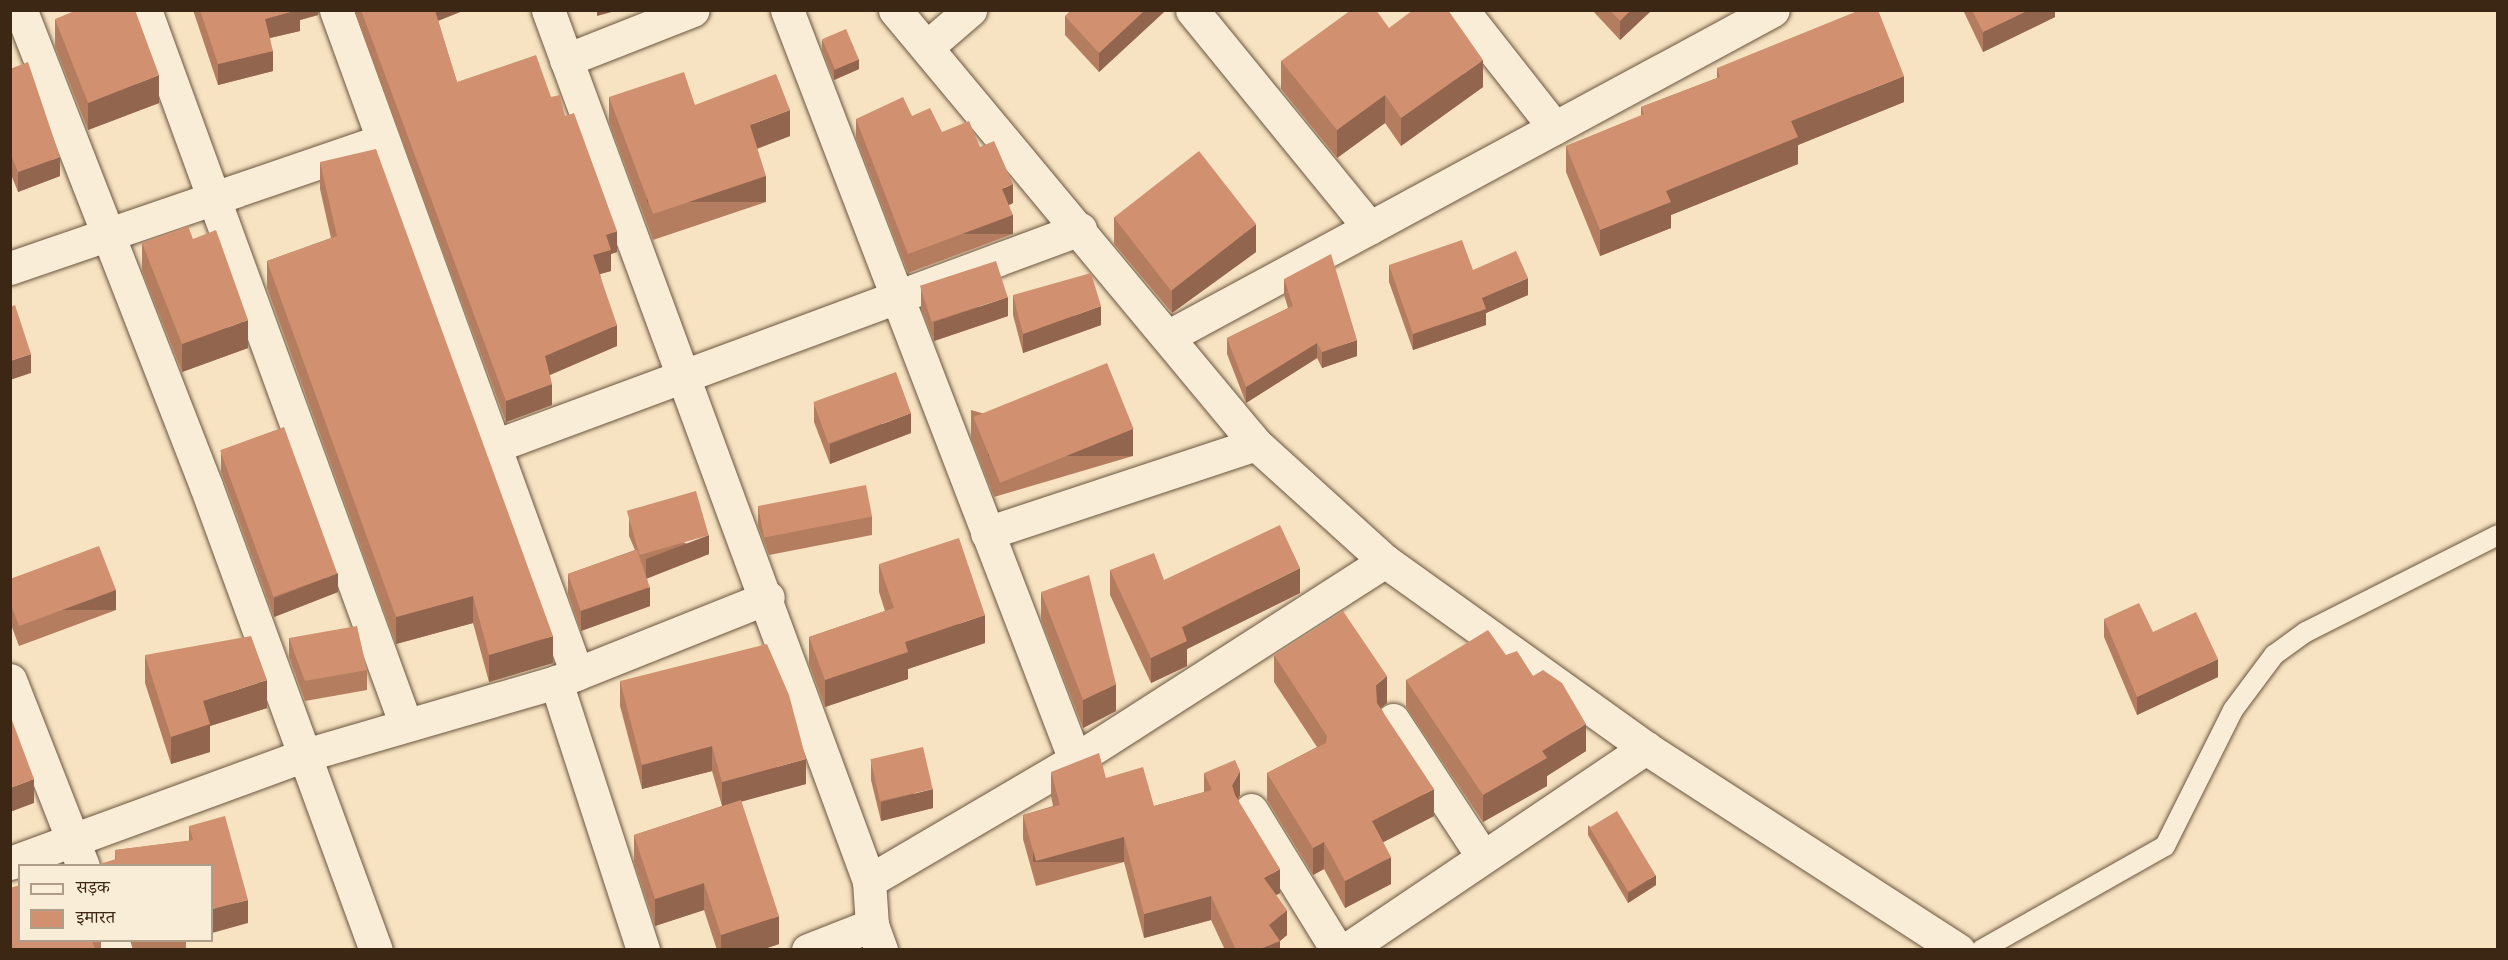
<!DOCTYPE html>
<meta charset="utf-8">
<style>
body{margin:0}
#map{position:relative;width:2508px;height:960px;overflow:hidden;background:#f7e3c1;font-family:Cardo,"Noto Serif Devanagari",serif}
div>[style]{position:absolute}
.roads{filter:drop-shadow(0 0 2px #6b5640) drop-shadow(0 0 2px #6b5640)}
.service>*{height:20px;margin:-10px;padding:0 10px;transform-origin:10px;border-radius:10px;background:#faedd7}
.minor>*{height:33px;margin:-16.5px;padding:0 16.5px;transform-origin:16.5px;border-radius:16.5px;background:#faedd7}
.wall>*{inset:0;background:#b47d60;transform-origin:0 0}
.shaded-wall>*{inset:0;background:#92664e;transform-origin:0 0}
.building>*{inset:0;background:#d19170;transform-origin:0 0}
span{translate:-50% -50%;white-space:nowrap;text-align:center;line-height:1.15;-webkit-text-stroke:6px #faedd7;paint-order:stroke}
.frame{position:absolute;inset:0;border:12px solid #3c2715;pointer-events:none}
.legend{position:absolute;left:18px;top:864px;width:195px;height:78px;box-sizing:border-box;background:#faedd7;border:2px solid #ae9e89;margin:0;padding:8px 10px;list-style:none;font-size:18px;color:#3c2715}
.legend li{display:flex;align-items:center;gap:12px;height:30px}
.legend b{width:30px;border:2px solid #ae9e89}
</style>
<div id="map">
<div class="roads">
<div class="service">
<i style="left:1981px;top:950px;width:211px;rotate:-29.5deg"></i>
<i style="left:2165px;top:846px;width:152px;rotate:-63.4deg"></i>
<i style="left:2233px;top:710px;width:69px;rotate:-53.3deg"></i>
<i style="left:2274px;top:655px;width:39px;rotate:-36deg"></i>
<i style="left:2306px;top:632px;width:215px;rotate:-26.8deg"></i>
</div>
<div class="minor">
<i style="left:145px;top:10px;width:761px;rotate:69.95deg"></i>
<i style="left:336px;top:10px;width:706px;rotate:70.05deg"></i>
<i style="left:548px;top:10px;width:928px;rotate:69.77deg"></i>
<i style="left:869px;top:881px;width:44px;rotate:86.1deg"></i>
<i style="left:787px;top:10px;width:803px;rotate:68.99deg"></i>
<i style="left:1075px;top:760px;width:239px;rotate:149.6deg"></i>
<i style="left:895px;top:10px;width:565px;rotate:50.25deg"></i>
<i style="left:1256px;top:444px;width:174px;rotate:42.2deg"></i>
<i style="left:1385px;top:561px;width:321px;rotate:35.6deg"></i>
<i style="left:1646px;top:748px;width:372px;rotate:32.9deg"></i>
<i style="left:1192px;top:10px;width:281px;rotate:50.8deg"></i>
<i style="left:1462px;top:10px;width:150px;rotate:51.8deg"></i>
<i style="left:21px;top:11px;width:510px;rotate:68.72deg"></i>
<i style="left:206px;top:486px;width:494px;rotate:69.9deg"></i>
<i style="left:927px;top:47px;width:57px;rotate:-40.7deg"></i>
<i style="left:566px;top:60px;width:136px;rotate:-21.5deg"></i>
<i style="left:10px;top:268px;width:394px;rotate:-18.9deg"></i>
<i style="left:1169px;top:336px;width:686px;rotate:-28.36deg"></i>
<i style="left:495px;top:446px;width:624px;rotate:-20.35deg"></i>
<i style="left:987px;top:533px;width:283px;rotate:-18.3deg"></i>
<i style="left:10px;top:680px;width:200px;rotate:68.6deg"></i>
<i style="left:556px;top:682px;width:282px;rotate:72deg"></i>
<i style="left:1393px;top:720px;width:160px;rotate:56.7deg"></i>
<i style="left:1075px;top:760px;width:368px;rotate:-32.7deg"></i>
<i style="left:1251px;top:810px;width:164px;rotate:58.4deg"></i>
<i style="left:10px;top:863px;width:314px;rotate:-20.1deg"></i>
<i style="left:305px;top:755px;width:261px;rotate:-16.2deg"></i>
<i style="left:556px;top:682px;width:228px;rotate:-21.8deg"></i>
<i style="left:113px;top:940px;width:11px;rotate:68deg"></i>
<i style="left:808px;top:950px;width:69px;rotate:-21.3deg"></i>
<i style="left:872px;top:925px;width:27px;rotate:70deg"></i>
<i style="left:1346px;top:950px;width:362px;rotate:-34deg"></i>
</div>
</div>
<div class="wall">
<i style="clip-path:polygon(193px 10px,319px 10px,318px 15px,300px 20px,300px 31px,270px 38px,273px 71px,218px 85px)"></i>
<i style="clip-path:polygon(354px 10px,465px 10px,438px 21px,457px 82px,551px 97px,565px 116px,617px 252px,611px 254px,611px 271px,600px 274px,617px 346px,550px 375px,552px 405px,506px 422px)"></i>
<i style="clip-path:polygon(1164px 10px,1164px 12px,1099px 72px,1065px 35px,1065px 16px)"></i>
<i style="clip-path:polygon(1592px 10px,1652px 10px,1620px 40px)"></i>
<i style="clip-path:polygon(1963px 10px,2055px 10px,2055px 17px,1983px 52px)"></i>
<i style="clip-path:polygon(55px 19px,159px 103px,88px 130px,55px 47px)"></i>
<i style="clip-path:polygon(1389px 28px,1483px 87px,1401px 146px,1385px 123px,1337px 158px,1281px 89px,1281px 61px)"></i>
<i style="clip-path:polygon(822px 40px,859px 69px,834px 80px,822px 50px)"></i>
<i style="clip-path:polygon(1717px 68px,1904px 102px,1798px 145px,1798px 164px,1671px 215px,1671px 228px,1600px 256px,1566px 172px,1566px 146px,1641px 116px,1641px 107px,1717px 78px)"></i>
<i style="clip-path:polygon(10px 69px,60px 176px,18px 192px,10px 172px)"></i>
<i style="clip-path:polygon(609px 97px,695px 105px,790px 136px,757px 149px,766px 202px,653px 240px,609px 122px)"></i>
<i style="clip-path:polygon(912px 116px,942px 132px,980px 147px,1013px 203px,1009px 205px,1013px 234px,908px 273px,856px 138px,856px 119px)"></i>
<i style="clip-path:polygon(320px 162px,553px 663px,489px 682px,473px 623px,396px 644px,267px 288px,267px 261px,331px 238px,320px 189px)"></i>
<i style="clip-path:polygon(1114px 217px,1256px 252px,1172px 313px,1114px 244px)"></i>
<i style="clip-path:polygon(142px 243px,248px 348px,182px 372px,142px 271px)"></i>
<i style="clip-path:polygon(1389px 265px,1473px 270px,1528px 295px,1486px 313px,1486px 325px,1413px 350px,1389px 282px)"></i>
<i style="clip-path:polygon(1284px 279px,1357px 356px,1322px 368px,1317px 358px,1246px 403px,1227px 354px,1227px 338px,1288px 308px,1284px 295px)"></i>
<i style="clip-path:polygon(921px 288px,1008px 316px,934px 341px,921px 308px)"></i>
<i style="clip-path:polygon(1013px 295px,1101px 325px,1023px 353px,1013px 315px)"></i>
<i style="clip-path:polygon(814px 403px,911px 433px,830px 464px,814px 422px)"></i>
<i style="clip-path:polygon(971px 410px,1133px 456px,994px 497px,971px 438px)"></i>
<i style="clip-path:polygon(221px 453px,338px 592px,274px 617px,221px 472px)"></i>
<i style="clip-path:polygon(758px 506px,872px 516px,872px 535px,769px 555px,758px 526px)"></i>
<i style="clip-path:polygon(629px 517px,709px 554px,647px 578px,650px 606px,581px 631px,568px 594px,568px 574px,635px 550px,629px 536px)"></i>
<i style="clip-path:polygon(879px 564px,985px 643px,908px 669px,908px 679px,825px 707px,809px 664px,809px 637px,885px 611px,879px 592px)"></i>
<i style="clip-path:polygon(1110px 570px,1164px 580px,1300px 593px,1187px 649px,1187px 666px,1151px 683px,1110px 595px)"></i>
<i style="clip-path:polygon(10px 579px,116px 610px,19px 646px,10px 622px)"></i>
<i style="clip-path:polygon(1041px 592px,1116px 711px,1083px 728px,1041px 620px)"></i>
<i style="clip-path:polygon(2104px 619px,2153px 632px,2218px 677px,2137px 715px,2104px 637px)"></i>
<i style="clip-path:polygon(289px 638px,367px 670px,367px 690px,305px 701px,289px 657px)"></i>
<i style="clip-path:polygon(145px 655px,267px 708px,210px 726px,210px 752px,171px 764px,145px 683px)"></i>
<i style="clip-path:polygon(1274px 655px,1387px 703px,1381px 708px,1434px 816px,1383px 842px,1391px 884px,1345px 908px,1324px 869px,1313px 875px,1267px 800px,1267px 773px,1317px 747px,1274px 682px)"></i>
<i style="clip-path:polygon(1506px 655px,1533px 676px,1586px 751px,1547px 776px,1547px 786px,1483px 822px,1406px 707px,1406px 680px)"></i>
<i style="clip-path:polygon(620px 681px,806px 784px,741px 801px,779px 944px,761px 950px,717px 950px,704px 910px,655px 926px,634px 862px,634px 835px,722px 806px,712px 771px,642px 789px,620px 706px)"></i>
<i style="clip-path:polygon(871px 760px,933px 808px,881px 821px,871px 780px)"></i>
<i style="clip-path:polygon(1051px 772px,1106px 778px,1154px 806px,1204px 792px,1204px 773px,1240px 795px,1238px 800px,1280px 893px,1276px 895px,1287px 935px,1280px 941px,1280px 950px,1225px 950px,1211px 920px,1144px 938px,1124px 862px,1036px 886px,1023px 839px,1023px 815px,1053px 806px,1051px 796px)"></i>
<i style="clip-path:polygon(1588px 825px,1656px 885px,1628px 903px,1588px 835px)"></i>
<i style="clip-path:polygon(189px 826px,248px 923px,115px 860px,115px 850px,189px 841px)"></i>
<i style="left:20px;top:940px;width:81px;height:14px"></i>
<i style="clip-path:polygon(130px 940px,186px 940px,186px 949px,178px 950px,133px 950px)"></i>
</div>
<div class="shaded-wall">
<i style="clip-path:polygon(298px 10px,319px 10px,318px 15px,300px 20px,300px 31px,265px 39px,265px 19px)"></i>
<i style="clip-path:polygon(432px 10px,465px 10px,432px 23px)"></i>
<i style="clip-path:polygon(597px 10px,619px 10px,597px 16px)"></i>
<i style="clip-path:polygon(1145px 10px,1164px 10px,1164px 12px,1099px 72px,1099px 53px)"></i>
<i style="clip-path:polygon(1631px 10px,1652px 10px,1620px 40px,1620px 21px)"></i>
<i style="clip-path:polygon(2029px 10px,2055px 10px,2055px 17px,1983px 52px,1983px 32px)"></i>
<i style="clip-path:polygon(273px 51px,273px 71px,218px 85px,218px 64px)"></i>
<i style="clip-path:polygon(859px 59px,859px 69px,834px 80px,834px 70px)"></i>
<i style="clip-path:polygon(1483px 60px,1483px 87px,1401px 146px,1401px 118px)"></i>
<i style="clip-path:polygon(159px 75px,159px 103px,88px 130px,88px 103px)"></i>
<i style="clip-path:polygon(1904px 76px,1904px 102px,1798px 145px,1798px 164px,1671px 215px,1671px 228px,1600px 256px,1600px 230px,1666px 191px,1791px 121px)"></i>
<i style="clip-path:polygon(1385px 95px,1385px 123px,1337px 158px,1337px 130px)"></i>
<i style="clip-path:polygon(790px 110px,790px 136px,750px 151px,750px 125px)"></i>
<i style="clip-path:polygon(60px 157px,60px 176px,18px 192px,18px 172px)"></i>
<i style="left:766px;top:176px;width:26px;height:119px;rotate:90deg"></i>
<i style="clip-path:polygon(1013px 184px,1013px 203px,1002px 208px,1002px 189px)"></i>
<i style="left:1013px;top:215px;width:19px;height:112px;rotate:90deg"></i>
<i style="clip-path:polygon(1256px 224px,1256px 252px,1172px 313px,1172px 286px)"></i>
<i style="clip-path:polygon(617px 231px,617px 252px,611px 254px,611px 271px,593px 276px,593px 255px,606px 235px)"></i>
<i style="clip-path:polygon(1528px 278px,1528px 295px,1486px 313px,1486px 325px,1413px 350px,1413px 334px,1482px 298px)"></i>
<i style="clip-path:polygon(1008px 297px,1008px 316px,934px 341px,934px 322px)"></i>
<i style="clip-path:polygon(1101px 306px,1101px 325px,1023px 353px,1023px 334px)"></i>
<i style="clip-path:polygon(248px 320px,248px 348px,182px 372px,182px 344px)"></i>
<i style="clip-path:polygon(617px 325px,617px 346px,545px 377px,545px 356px)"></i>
<i style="clip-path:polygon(1357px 340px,1357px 356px,1322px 368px,1322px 352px)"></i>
<i style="clip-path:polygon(1317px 343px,1317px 358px,1246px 403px,1246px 387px)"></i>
<i style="clip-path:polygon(31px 354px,31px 373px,10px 380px,10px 361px)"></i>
<i style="clip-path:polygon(552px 384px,552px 405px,506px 422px,506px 401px)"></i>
<i style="clip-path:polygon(911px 413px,911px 433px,830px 464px,830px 444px)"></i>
<i style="left:1133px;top:429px;width:27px;height:145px;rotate:90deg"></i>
<i style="clip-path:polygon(709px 535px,709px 554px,646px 579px,646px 559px)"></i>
<i style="clip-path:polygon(1300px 568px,1300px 593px,1187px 649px,1187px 666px,1151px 683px,1151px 658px,1182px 627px)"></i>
<i style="clip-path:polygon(338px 573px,338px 592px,274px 617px,274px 598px)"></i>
<i style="clip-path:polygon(650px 587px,650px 606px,581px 631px,581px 611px)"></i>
<i style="left:116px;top:590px;width:20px;height:103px;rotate:90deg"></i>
<i style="clip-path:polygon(473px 596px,473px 623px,396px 644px,396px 617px)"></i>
<i style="clip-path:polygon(985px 615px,985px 643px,908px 669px,908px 679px,825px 707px,825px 680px,905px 642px)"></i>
<i style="clip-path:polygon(553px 636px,553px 663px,489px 682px,489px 655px)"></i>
<i style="clip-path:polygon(2218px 659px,2218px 677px,2137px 715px,2137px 697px)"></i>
<i style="clip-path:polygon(1387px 676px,1387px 703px,1376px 712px,1376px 685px)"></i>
<i style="clip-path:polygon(267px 680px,267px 708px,210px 726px,210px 752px,171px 764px,171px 737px,203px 701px)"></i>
<i style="clip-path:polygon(1116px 684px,1116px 711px,1083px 728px,1083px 700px)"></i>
<i style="clip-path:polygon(1586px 724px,1586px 751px,1547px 776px,1547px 786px,1483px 822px,1483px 795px,1542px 751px)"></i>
<i style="clip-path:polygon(712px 746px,712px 771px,642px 789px,642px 765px)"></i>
<i style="clip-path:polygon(806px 759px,806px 784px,722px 807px,722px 782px)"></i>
<i style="clip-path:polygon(1240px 771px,1240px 795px,1232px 810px,1232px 785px)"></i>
<i style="clip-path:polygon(34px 779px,34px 803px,10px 812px,10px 788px)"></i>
<i style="clip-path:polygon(933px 789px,933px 808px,881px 821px,881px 802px)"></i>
<i style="clip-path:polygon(1434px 789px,1434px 816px,1372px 848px,1372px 821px)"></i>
<i style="left:1124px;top:837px;width:25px;height:91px;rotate:90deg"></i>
<i style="clip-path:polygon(1324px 842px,1324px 869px,1313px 875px,1313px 848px)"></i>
<i style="clip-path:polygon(1391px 857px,1391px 884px,1345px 908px,1345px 881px)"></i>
<i style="clip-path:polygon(1280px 869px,1280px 893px,1264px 902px,1264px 878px)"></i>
<i style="clip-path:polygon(1656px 875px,1656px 885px,1628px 903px,1628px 893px)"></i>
<i style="clip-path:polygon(704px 883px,704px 910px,655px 926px,655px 899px)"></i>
<i style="clip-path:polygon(1211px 896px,1211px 920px,1144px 938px,1144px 914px)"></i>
<i style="clip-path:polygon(248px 900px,248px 923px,212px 933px,212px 909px)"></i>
<i style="clip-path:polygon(1287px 910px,1287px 935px,1280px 941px,1280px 950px,1258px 950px,1269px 925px)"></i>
<i style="clip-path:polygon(779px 916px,779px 944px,761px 950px,721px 950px,721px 935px)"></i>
</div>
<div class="building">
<i style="clip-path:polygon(77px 10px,135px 10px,159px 75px,88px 103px,55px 19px)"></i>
<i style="clip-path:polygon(200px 10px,298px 10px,265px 19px,273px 51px,218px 64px)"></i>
<i style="clip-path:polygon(361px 10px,435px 10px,457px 82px,536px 55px,551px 97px,560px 95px,565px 116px,574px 113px,617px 231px,606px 235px,611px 250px,593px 255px,617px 325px,545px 356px,552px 384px,506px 401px)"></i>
<i style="clip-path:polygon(1071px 10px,1145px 10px,1099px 53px,1065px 16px)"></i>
<i style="clip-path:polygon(1351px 10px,1376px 10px,1389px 28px,1413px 10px,1448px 10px,1483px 60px,1401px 118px,1385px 95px,1337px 130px,1281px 61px)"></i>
<i style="clip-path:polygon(1610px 10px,1631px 10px,1620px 21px)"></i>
<i style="clip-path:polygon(1860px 10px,1878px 10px,1904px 76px,1791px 121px,1798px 137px,1666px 191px,1671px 202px,1600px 230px,1566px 146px,1644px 114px,1641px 107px,1720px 77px,1717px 68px)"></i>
<i style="clip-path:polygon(1972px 10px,2029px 10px,1983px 32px)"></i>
<i style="left:846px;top:29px;width:33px;height:26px;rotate:67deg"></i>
<i style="clip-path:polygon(28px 62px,60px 157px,18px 172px,10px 152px,10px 69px)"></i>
<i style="clip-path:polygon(684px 72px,695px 105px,776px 74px,790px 110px,750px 125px,766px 176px,653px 214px,609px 97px)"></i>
<i style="clip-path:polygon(903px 97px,912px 116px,930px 108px,942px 132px,969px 121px,980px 147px,994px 141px,1013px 184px,1002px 189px,1013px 215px,908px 254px,856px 119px)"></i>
<i style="clip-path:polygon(376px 149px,553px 636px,489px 655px,473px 596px,396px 617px,267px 261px,337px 236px,320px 162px)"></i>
<i style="left:1199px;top:151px;width:93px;height:108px;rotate:52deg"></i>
<i style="clip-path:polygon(188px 226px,193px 239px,216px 230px,248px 320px,182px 344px,142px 243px)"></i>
<i style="clip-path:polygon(1462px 240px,1473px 270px,1516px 251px,1528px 278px,1482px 298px,1486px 309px,1413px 334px,1389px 265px)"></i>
<i style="clip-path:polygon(1331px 254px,1357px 340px,1322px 352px,1317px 343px,1246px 387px,1227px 338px,1293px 306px,1284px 279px)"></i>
<i style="left:996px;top:261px;width:38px;height:80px;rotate:72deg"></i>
<i style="clip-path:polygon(1091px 273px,1101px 306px,1023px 334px,1013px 295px)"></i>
<i style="clip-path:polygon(15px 305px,31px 354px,10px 361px,10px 307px)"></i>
<i style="left:1107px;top:363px;width:71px;height:144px;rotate:68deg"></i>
<i style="left:896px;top:372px;width:44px;height:88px;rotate:70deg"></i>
<i style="left:284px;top:427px;width:156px;height:68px;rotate:70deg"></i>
<i style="left:866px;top:485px;width:32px;height:110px;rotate:79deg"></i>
<i style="left:696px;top:491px;width:46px;height:72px;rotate:74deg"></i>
<i style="clip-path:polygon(1280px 525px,1300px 568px,1182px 627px,1187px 641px,1151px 658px,1110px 570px,1154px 553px,1164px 580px)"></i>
<i style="clip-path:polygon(959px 538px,985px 615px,905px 642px,908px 652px,825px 680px,809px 637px,894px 608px,879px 564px)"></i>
<i style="clip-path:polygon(99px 546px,116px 590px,19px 626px,10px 602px,10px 579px)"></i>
<i style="left:637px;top:550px;width:39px;height:73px;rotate:71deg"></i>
<i style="clip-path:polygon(1089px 575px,1116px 684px,1083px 700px,1041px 592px)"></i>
<i style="clip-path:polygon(2139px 603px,2153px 632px,2196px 612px,2218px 659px,2137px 697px,2104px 619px)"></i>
<i style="clip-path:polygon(1343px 611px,1387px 676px,1376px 685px,1377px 703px,1434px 789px,1372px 821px,1391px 857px,1345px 881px,1324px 842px,1313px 848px,1267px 773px,1326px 743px,1327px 736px,1274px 655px)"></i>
<i style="clip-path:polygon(357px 626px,367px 670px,305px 681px,289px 638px)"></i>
<i style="clip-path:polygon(1488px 630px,1506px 655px,1517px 651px,1533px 676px,1543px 670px,1562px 683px,1586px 724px,1542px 751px,1547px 758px,1483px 795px,1406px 680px)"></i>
<i style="clip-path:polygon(251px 636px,267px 680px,203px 701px,210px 724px,171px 737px,145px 655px)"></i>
<i style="clip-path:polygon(767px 644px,789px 695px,806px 759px,722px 782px,712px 746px,642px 765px,620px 681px)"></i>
<i style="clip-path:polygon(10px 715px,34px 779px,10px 788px)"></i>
<i style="left:923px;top:747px;width:43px;height:54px;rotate:77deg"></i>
<i style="clip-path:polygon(1099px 753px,1106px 778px,1143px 767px,1154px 806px,1212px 790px,1204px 773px,1235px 760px,1240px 771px,1232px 785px,1235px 795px,1280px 869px,1264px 878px,1287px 910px,1269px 925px,1280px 941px,1258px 950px,1236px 950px,1211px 896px,1144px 914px,1124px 837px,1036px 861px,1023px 815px,1060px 805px,1051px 772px)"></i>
<i style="clip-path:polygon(741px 800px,779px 916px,721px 935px,704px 883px,655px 899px,634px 835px)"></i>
<i style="left:1617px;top:811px;width:75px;height:32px;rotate:59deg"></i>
<i style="clip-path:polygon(225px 816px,248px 900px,212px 909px,212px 866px,93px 866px,116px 859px,115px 850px,193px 840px,189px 826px)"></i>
<i style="clip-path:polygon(20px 885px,20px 940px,92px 940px,95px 950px,10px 950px,10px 888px)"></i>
</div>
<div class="frame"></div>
<ul class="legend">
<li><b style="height:8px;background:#faedd7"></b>सड़क</li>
<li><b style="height:16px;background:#d19170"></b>इमारत</li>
</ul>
</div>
